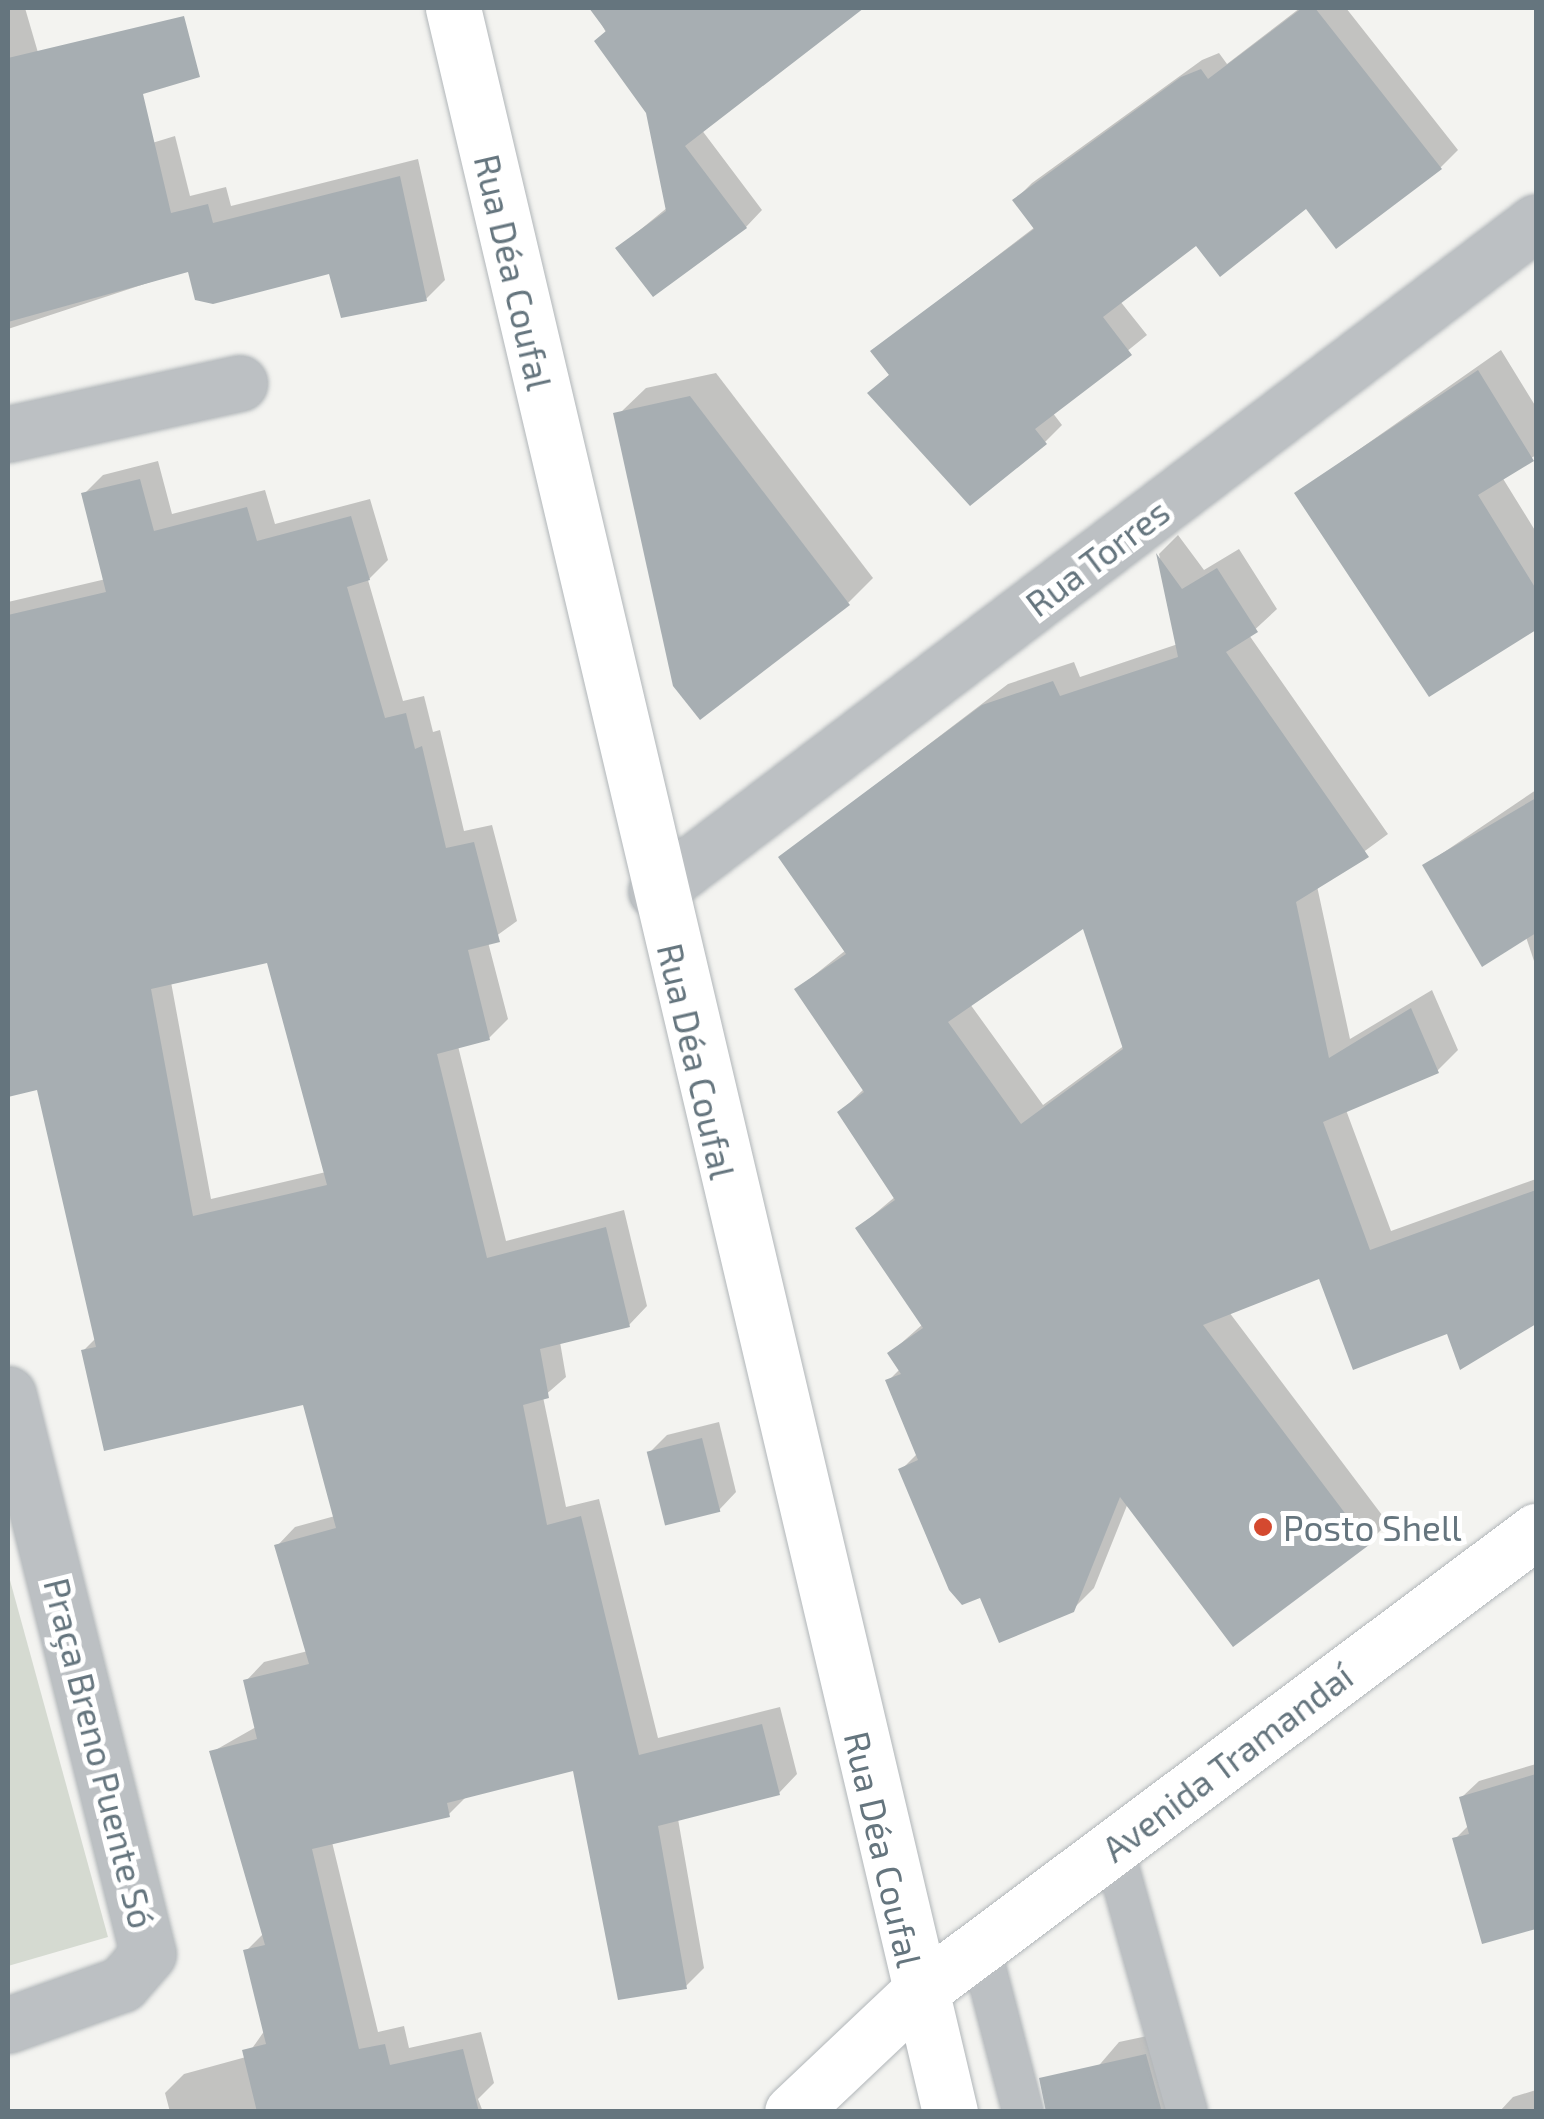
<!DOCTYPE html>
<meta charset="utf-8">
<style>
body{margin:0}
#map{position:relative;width:1544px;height:2119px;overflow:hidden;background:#f3f3f0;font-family:"Exo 2",sans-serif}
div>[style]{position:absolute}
.green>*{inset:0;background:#d5dad1}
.shadow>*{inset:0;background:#0003}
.building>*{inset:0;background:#a7aeb2;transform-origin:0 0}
.roads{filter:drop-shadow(0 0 2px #b1b6b9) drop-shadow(0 0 2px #b1b6b9)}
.lane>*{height:40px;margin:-20px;padding:0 20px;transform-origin:20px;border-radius:20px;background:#bcc0c3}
.street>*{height:55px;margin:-27.5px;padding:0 27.5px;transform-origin:27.5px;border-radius:27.5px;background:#bcc0c3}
.secondary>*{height:55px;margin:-27.5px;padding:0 27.5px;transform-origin:27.5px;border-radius:27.5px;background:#fff}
.dots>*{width:28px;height:28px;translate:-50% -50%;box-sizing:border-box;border:5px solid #fff;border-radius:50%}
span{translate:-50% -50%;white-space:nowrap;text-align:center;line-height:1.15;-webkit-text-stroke:10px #fff;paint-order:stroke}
.street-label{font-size:35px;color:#65757e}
.poi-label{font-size:35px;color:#65757e}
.left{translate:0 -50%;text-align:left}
.frame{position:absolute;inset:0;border:10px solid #65757e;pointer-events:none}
</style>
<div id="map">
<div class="green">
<i style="clip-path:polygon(8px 1573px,108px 1937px,8px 1966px)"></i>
</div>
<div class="shadow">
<i style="clip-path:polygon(8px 8px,25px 8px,46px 80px,8px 103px)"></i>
<i style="clip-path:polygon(593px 8px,862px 8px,701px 129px,762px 210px,746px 227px,618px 248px,668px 207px,648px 112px)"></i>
<i style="clip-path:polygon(1300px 8px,1346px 8px,1458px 150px,1441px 167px,1337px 245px,1307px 206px,1197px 242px,1120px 301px,1147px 335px,1052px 412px,1062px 425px,1045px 442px,870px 393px,891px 373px,873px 351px,1035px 227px,1015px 200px,1032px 183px,1202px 60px,1219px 53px,1227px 64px)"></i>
<i style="clip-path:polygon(175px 136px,190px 196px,226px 187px,231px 206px,418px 159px,445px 280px,426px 299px,331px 271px,190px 269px,8px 329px,8px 187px)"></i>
<i style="clip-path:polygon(1501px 350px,1536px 407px,1536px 455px,1502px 477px,1536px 532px,1536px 627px,1429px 694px,1297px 493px)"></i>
<i style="clip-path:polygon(716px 373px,873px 578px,848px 603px,621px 412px,646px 388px)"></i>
<i style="clip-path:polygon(evenodd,158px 461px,172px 514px,265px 490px,275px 524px,370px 499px,388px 560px,368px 580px,403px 701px,424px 696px,433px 732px,440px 730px,464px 831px,492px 825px,517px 921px,488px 942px,508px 1019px,489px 1038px,458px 1046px,506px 1241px,624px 1210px,647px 1306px,629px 1325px,560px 1342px,566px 1377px,543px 1397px,566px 1507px,599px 1499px,658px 1738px,780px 1707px,797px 1774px,779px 1793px,678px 1819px,704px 1968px,686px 1986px,575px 1768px,468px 1795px,448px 1815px,332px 1842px,378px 2032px,404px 2026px,409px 2048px,481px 2032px,494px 2083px,478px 2099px,483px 2112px,170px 2112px,165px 2093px,184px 2074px,246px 2057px,265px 2030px,246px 1951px,264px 1933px,212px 1752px,256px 1727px,246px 1681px,264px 1662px,308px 1651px,277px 1546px,295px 1527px,335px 1516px,305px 1402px,83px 1351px,96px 1338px,39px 1088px,13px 1094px,8px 1074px,8px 602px,106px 579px,84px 494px,103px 475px,158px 461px,269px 960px,326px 1172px,211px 1199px,171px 982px,269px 960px)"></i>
<i style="clip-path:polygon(evenodd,1178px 535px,1204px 570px,1239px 549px,1277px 609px,1249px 635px,1388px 834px,1317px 886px,1350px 1039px,1432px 990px,1458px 1050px,1437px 1071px,1346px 1110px,1391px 1231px,1536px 1179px,1536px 1319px,1449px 1331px,1321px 1276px,1229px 1312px,1388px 1523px,1367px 1544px,1128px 1503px,1094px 1588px,1072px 1610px,981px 1594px,901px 1470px,918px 1453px,888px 1381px,900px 1369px,890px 1353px,923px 1324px,858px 1228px,896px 1196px,840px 1112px,865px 1088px,797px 989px,846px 950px,781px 857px,1008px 684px,1074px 662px,1080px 677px,1178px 644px,1159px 554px,1178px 535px,1084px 925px,1125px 1045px,1043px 1105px,970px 1004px,1084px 925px)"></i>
<i style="clip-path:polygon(1536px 790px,1536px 967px,1526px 937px,1425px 865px)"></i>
<i style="clip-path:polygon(719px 1422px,736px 1492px,719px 1510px,650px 1452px,667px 1435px)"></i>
<i style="clip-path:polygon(1536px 1764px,1536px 1926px,1484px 1941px,1455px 1839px,1469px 1825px,1462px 1797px,1479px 1781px)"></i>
<i style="clip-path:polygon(1171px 2031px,1194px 2112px,1059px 2112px,1119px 2042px)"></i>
<i style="clip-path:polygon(1536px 2090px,1536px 2112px,1499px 2112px,1513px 2097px)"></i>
</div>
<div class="building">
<i style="clip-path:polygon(589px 8px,864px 8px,685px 146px,747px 228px,653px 297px,615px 248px,666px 211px,646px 113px,594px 41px,606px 31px)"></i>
<i style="clip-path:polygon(1302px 8px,1315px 8px,1442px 169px,1336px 249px,1306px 209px,1220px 277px,1196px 246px,1103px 317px,1132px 355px,1035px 429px,1047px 444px,970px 506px,867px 393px,889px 375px,870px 351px,1034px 229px,1012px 200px,1181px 77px,1201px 69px,1208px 79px)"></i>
<i style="clip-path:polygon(184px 16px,200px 77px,143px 94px,171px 213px,208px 204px,213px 223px,400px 176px,427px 301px,341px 318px,329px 274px,213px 304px,195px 300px,188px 272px,8px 322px,8px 58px)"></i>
<i style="clip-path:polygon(1478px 370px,1534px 461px,1478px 495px,1536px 589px,1536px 630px,1429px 697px,1294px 493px)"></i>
<i style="clip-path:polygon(690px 396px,850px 605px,700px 720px,673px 686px,613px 413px)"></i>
<i style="clip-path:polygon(evenodd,140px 479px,154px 531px,247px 507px,257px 541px,351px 516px,370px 580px,347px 587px,385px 718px,406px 713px,415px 749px,422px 746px,446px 848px,474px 842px,500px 942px,468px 950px,490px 1040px,437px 1054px,487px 1258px,606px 1227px,630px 1327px,540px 1349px,549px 1398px,523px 1405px,547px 1525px,581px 1516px,639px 1755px,762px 1724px,780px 1795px,658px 1826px,687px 1989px,618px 2000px,573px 1771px,447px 1803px,450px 1817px,312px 1849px,359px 2049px,385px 2044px,390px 2065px,463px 2049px,479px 2112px,257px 2112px,242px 2050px,266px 2044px,243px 1950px,265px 1945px,209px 1751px,257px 1739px,243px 1680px,309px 1664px,274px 1545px,336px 1528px,303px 1405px,104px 1451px,81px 1350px,96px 1347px,37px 1090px,8px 1097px,8px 615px,106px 592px,81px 493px,140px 479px,267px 963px,327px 1185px,193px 1216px,151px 989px,267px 963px)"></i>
<i style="clip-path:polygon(evenodd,1156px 553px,1182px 589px,1217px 568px,1258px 632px,1226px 652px,1369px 857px,1296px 902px,1329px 1058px,1411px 1008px,1439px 1073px,1323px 1122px,1370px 1250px,1536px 1190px,1536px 1324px,1460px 1370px,1447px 1334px,1353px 1370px,1319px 1279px,1203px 1325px,1369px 1545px,1233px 1647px,1120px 1497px,1074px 1612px,999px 1643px,980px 1598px,962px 1605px,949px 1590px,898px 1469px,918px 1460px,885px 1380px,901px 1374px,887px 1353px,923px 1328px,855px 1228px,895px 1200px,837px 1112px,864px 1092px,794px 989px,846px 954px,778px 857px,982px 705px,1053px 681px,1060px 696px,1178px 657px,1156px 553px,1083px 929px,1123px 1049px,1021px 1124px,948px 1022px,1083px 929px)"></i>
<i style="clip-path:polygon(1536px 798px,1536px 933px,1482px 967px,1422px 865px)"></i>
<i style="left:702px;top:1438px;width:76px;height:57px;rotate:76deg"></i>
<i style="clip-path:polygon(1536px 1774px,1536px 1929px,1482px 1944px,1452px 1838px,1469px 1834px,1459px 1797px)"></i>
<i style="clip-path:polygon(1146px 2054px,1162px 2112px,1046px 2112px,1039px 2078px)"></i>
</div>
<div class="roads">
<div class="lane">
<i style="left:1113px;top:1848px;width:274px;rotate:74.3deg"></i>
<i style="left:980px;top:1947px;width:171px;rotate:75.4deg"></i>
</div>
<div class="street">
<i style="left:8px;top:434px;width:237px;rotate:-12.4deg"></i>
<i style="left:656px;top:891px;width:1105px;rotate:-37.24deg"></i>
<i style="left:8px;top:1394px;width:577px;rotate:75.96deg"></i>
<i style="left:148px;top:1954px;width:40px;rotate:131deg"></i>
<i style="left:122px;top:1984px;width:121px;rotate:160.2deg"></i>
</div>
<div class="secondary">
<i style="left:453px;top:8px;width:2162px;rotate:76.71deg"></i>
<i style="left:792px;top:2112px;width:173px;rotate:-43.4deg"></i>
<i style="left:918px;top:1993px;width:772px;rotate:-36.78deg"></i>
</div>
</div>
<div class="dots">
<i style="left:1263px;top:1527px;background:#d4492f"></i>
</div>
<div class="street-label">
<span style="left:514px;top:272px;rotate:77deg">Rua Déa Coufal</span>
<span style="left:1097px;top:557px;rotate:-37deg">Rua Torres</span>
<span style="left:697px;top:1061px;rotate:77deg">Rua Déa Coufal</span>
<span style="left:100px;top:1753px;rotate:76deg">Praça Breno Puente Só</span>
<span style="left:1227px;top:1762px;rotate:-37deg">Avenida Tramandaí</span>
<span style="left:884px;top:1849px;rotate:77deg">Rua Déa Coufal</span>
</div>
<div class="poi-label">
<span class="left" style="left:1283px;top:1527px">Posto Shell</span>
</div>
<div class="frame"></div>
</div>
